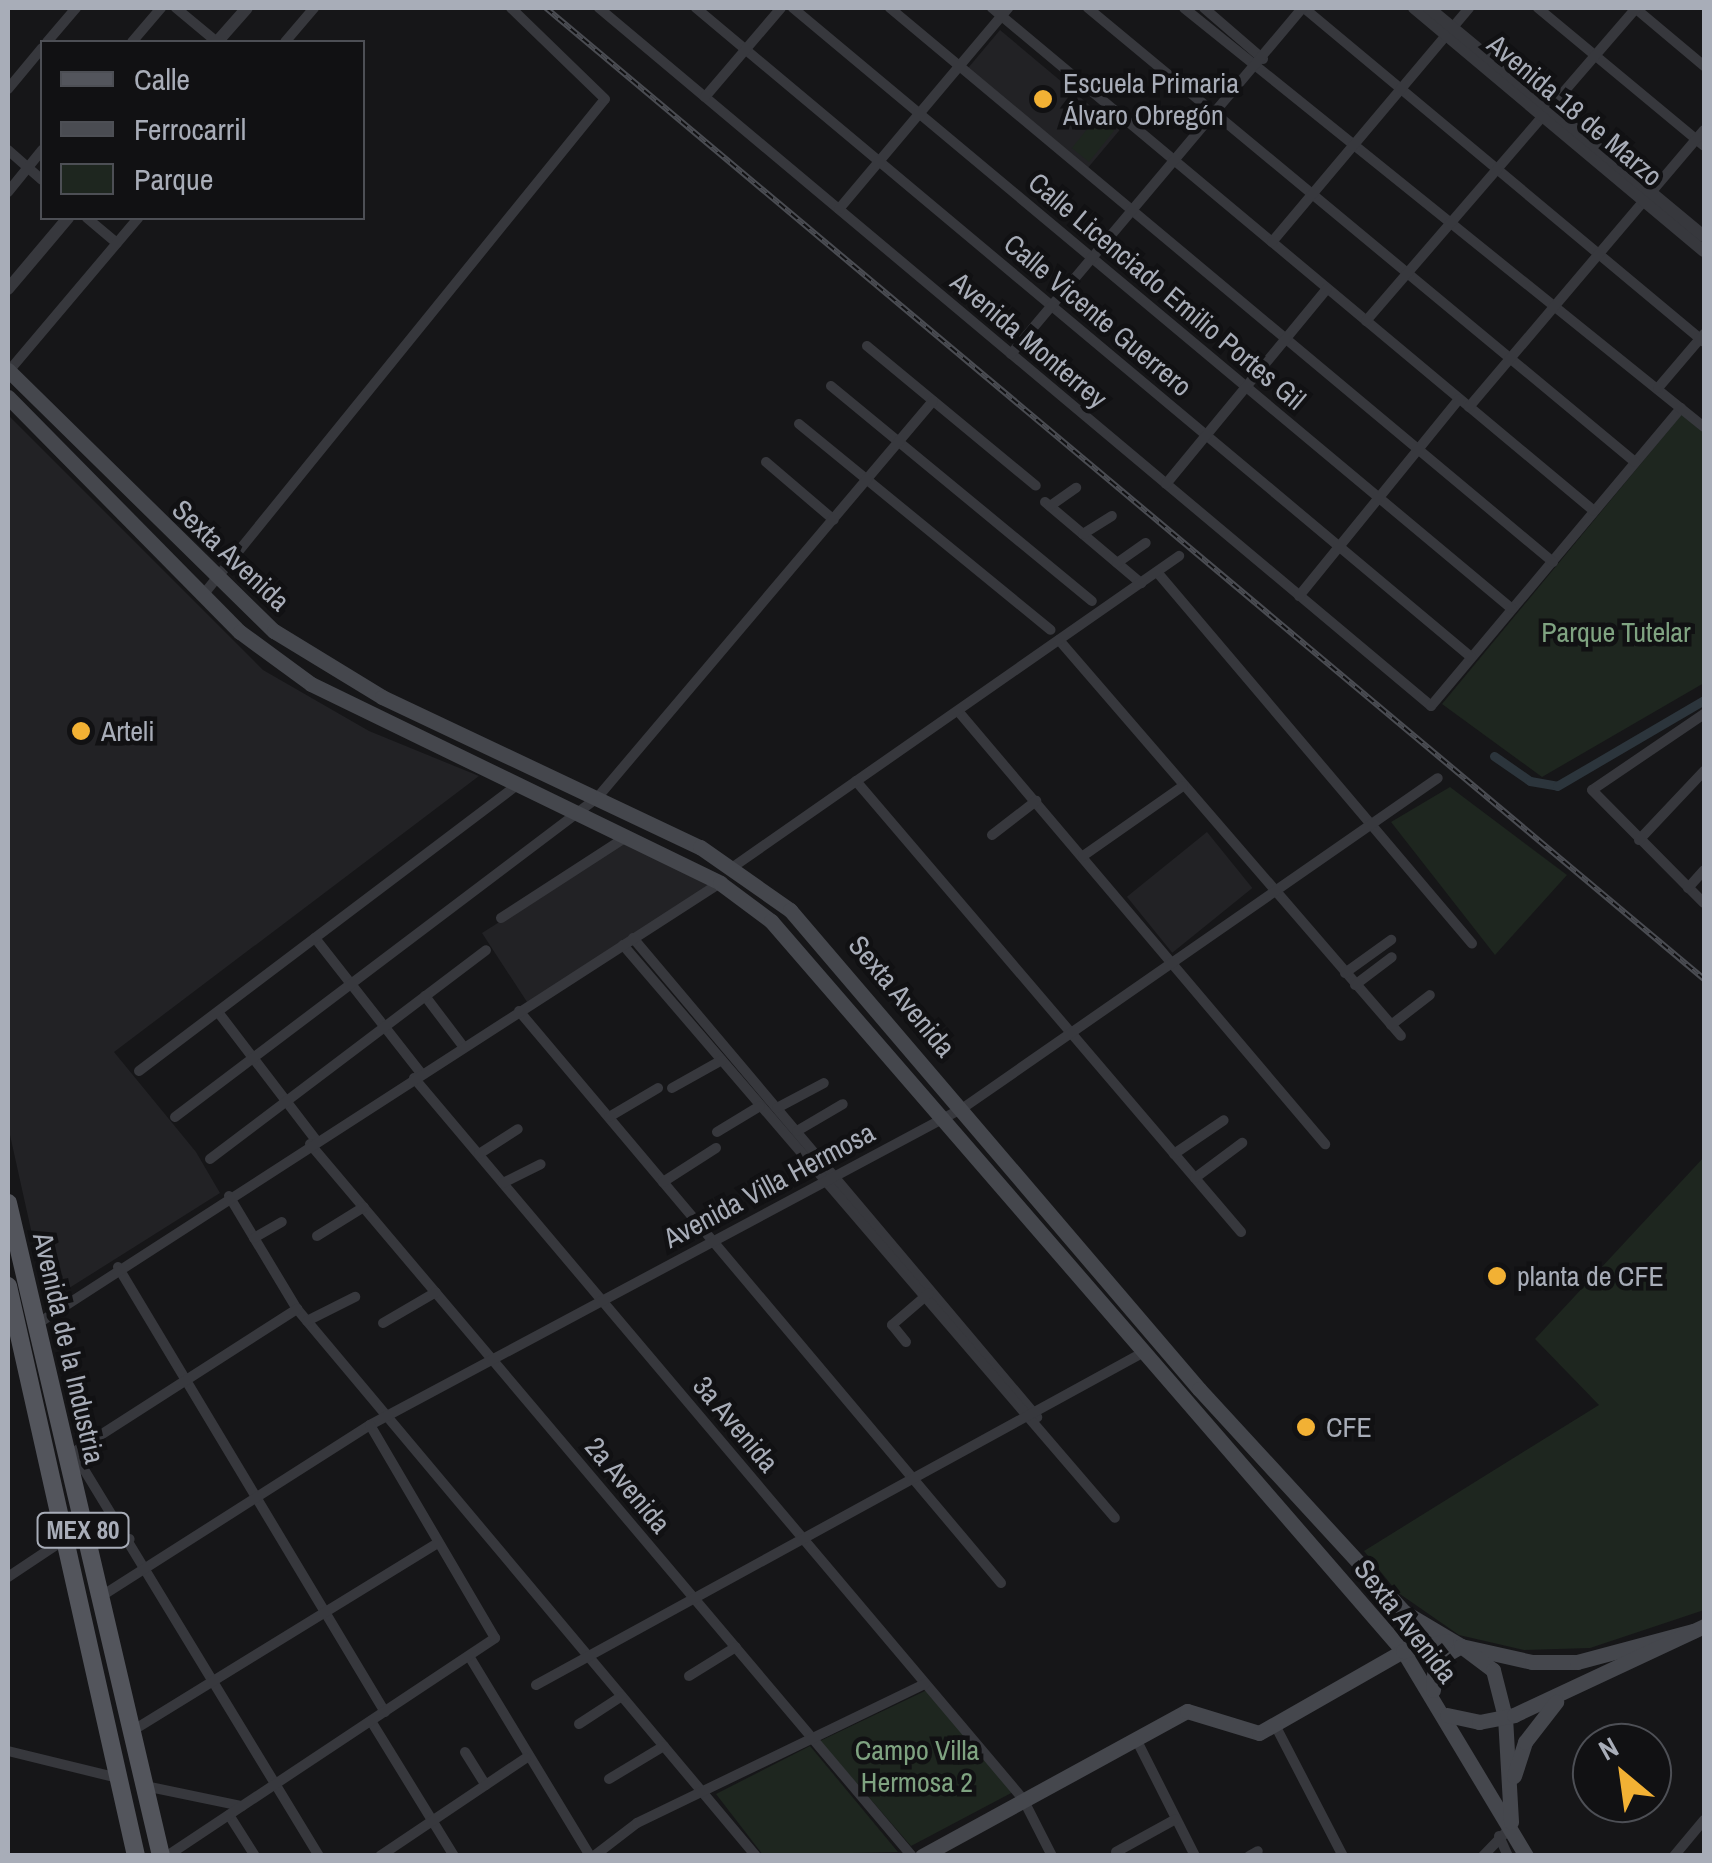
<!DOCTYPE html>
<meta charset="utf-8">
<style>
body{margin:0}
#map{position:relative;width:1712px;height:1863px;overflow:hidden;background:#161618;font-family:"Archivo Narrow",sans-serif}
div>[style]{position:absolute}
.built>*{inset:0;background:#222225;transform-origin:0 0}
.green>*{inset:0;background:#1e261f;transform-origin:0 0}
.canal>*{height:9px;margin:-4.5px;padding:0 4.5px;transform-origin:4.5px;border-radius:4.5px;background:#2c353c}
.minor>*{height:10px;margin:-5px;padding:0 5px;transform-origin:5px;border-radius:5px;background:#37383d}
.tertiary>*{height:12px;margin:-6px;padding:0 6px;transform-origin:6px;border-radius:6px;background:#37383d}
.secondary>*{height:15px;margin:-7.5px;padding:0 7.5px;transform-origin:7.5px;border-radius:7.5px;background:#45474d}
.primary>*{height:18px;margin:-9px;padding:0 9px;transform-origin:9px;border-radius:9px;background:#53555c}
.rail>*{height:6px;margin-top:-3px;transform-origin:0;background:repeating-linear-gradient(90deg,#111113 0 8px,#4a4c52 0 16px);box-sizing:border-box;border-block:2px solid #4a4c52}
.dots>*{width:28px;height:28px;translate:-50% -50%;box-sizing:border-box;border:5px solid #111113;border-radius:50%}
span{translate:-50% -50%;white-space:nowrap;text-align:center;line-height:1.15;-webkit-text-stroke:9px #111113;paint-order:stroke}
.shield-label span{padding:2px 8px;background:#111113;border:2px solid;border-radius:8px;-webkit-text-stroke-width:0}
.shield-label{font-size:25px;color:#a8adb8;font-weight:700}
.poi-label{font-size:28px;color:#a8adb8}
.left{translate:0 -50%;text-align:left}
.street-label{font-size:28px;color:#a8adb8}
.park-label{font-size:28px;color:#7fa381}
.frame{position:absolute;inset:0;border:10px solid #a8adb8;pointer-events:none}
.legend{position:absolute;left:40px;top:40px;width:325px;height:180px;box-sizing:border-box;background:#111113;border:2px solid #4d4f55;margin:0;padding:12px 18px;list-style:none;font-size:30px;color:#a8adb8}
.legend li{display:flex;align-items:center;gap:20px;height:50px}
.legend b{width:50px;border:2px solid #4d4f55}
.north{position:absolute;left:1572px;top:1723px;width:100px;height:100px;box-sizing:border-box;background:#111113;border:2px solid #4d4f55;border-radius:50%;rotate:331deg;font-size:28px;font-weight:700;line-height:40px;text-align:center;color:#a8adb8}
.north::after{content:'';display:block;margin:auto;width:35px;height:45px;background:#f2b134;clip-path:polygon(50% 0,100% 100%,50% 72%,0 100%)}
</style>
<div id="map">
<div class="built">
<i style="left:1000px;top:30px;width:156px;height:50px;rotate:40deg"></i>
<i style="clip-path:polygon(8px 415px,263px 670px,369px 731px,479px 776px,114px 1052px,196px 1152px,220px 1193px,47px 1302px,8px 1126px)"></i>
<i style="left:1207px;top:832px;width:72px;height:103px;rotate:51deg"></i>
<i style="clip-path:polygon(630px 839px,720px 883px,529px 1005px,482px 933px)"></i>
</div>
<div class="green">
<i style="left:1097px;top:117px;width:22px;height:40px;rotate:39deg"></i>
<i style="clip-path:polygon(1682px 414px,1704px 433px,1704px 683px,1542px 777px,1442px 704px)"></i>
<i style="clip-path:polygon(1450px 787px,1567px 875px,1495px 955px,1391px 822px)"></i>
<i style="clip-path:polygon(1704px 1157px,1704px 1610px,1590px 1648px,1524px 1650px,1459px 1635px,1397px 1592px,1364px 1551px,1599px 1405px,1535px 1339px)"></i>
<i style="clip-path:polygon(927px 1690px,1015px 1791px,911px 1846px,820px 1741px)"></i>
<i style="clip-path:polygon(810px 1746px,898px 1852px,763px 1855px,716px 1794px)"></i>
</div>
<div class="canal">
<i style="left:1494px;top:756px;width:44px;rotate:34.8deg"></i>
<i style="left:1530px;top:781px;width:27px;rotate:10deg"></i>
<i style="left:1557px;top:786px;width:170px;rotate:-30.3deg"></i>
</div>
<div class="minor">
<i style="left:176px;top:8px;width:53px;rotate:39.7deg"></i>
<i style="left:599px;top:8px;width:1086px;rotate:39.99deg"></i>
<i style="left:1431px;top:706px;width:389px;rotate:-50deg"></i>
<i style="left:696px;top:8px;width:1011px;rotate:39.94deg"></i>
<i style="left:793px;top:8px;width:937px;rotate:39.89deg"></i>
<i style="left:890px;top:8px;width:864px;rotate:39.88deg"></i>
<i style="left:992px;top:8px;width:784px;rotate:39.88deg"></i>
<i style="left:1088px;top:8px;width:711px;rotate:39.69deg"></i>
<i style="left:1184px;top:8px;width:668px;rotate:38.86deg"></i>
<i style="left:1204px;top:8px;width:78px;rotate:40.8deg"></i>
<i style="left:1304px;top:8px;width:521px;rotate:39.86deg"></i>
<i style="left:1538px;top:8px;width:216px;rotate:39.7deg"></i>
<i style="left:1635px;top:8px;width:90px;rotate:40deg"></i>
<i style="left:47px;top:42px;width:45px;rotate:-49.5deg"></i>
<i style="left:132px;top:42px;width:45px;rotate:-49.5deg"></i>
<i style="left:285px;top:42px;width:45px;rotate:-49.5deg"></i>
<i style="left:8px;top:89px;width:53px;rotate:-50.3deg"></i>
<i style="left:705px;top:97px;width:117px;rotate:-49.5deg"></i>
<i style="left:8px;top:150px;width:45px;rotate:41.4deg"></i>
<i style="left:8px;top:192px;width:54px;rotate:-51deg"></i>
<i style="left:839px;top:209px;width:263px;rotate:-49.9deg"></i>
<i style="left:87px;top:218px;width:39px;rotate:40deg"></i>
<i style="left:1272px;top:242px;width:306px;rotate:-49.9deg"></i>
<i style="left:1366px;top:321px;width:413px;rotate:-49.2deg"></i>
<i style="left:867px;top:346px;width:219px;rotate:39.6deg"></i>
<i style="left:1011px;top:354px;width:452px;rotate:-49.9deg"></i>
<i style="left:8px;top:372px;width:202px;rotate:-49.8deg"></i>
<i style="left:831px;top:386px;width:338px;rotate:39.5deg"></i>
<i style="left:1658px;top:388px;width:71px;rotate:-49.6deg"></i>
<i style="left:1469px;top:407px;width:363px;rotate:-49.7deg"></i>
<i style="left:799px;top:424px;width:325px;rotate:39.3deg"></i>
<i style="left:766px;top:462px;width:89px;rotate:40.5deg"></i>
<i style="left:1166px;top:484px;width:253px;rotate:-50.5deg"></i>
<i style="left:1045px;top:502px;width:126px;rotate:40.2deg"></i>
<i style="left:1050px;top:506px;width:32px;rotate:-35deg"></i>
<i style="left:1083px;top:534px;width:34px;rotate:-32deg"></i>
<i style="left:1117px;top:563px;width:35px;rotate:-35deg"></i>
<i style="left:1157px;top:572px;width:487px;rotate:49.7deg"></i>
<i style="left:203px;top:595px;width:638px;rotate:-50.98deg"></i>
<i style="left:605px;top:99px;width:131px;rotate:-135.9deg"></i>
<i style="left:1299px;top:596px;width:254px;rotate:-50.9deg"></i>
<i style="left:1059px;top:640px;width:523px;rotate:49.18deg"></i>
<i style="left:958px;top:711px;width:568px;rotate:49.72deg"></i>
<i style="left:1704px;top:714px;width:135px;rotate:145.8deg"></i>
<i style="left:1592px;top:790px;width:159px;rotate:45.3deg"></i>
<i style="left:856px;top:781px;width:593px;rotate:49.51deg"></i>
<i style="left:992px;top:835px;width:56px;rotate:-37.7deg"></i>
<i style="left:1639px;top:840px;width:95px;rotate:-46.7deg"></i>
<i style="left:1083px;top:856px;width:122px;rotate:-35deg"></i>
<i style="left:733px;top:867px;width:544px;rotate:-34.89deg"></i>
<i style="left:1688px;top:888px;width:24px;rotate:-48deg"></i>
<i style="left:501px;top:918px;width:149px;rotate:-32.9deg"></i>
<i style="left:315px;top:938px;width:172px;rotate:51.9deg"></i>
<i style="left:633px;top:938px;width:627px;rotate:49.85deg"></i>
<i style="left:623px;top:945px;width:755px;rotate:49.35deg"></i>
<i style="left:1345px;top:973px;width:57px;rotate:-35.7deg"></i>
<i style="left:1355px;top:985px;width:46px;rotate:-37.1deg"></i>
<i style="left:425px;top:996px;width:63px;rotate:52.8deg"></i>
<i style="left:519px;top:1011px;width:748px;rotate:49.88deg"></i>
<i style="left:218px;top:1012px;width:161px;rotate:52.6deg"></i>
<i style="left:1391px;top:1025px;width:49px;rotate:-37.6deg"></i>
<i style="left:139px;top:1071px;width:476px;rotate:-37.1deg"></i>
<i style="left:414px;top:1078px;width:944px;rotate:49.81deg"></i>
<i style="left:1023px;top:1799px;width:64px;rotate:63deg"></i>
<i style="left:672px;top:1088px;width:57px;rotate:-29.2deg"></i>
<i style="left:777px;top:1108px;width:53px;rotate:-28deg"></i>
<i style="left:175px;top:1117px;width:529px;rotate:-37.09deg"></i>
<i style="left:597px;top:798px;width:520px;rotate:-49.76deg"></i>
<i style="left:609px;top:1117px;width:57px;rotate:-30.6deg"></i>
<i style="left:797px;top:1131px;width:53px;rotate:-30.4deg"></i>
<i style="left:717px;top:1132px;width:50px;rotate:-31.2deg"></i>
<i style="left:310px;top:1144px;width:932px;rotate:49.79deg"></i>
<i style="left:479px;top:1154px;width:46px;rotate:-32.7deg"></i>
<i style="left:1174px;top:1154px;width:60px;rotate:-34.2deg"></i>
<i style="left:210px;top:1159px;width:346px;rotate:-37.1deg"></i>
<i style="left:1195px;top:1178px;width:59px;rotate:-36.7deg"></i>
<i style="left:663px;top:1182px;width:63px;rotate:-32.7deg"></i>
<i style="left:503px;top:1183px;width:42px;rotate:-26.6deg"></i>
<i style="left:229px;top:1196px;width:132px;rotate:59deg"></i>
<i style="left:297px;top:1309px;width:714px;rotate:50deg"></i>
<i style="left:317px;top:1236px;width:55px;rotate:-31.7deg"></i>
<i style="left:254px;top:1238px;width:32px;rotate:-30deg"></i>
<i style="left:118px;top:1267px;width:519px;rotate:59.04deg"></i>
<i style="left:307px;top:1321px;width:54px;rotate:-26.6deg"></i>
<i style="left:383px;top:1323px;width:61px;rotate:-30.3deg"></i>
<i style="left:37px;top:1324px;width:813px;rotate:-32.85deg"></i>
<i style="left:906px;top:1342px;width:22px;rotate:-129deg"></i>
<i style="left:892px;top:1325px;width:48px;rotate:-40.7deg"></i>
<i style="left:74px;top:1453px;width:472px;rotate:58.7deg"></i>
<i style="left:71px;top:1454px;width:269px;rotate:-32.7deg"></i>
<i style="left:87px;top:1545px;width:43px;rotate:-7.9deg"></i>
<i style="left:8px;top:1577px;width:69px;rotate:-33.7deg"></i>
<i style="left:100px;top:1597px;width:320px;rotate:-32.5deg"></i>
<i style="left:370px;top:1425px;width:672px;rotate:-28.13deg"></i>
<i style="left:963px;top:1108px;width:578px;rotate:-34.79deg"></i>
<i style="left:469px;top:1656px;width:234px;rotate:58.8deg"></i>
<i style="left:689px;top:1676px;width:55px;rotate:-31.7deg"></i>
<i style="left:536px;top:1685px;width:693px;rotate:-28.71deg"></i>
<i style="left:371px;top:1721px;width:158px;rotate:58.4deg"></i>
<i style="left:579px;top:1724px;width:51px;rotate:-33.1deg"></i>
<i style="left:1275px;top:1725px;width:148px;rotate:62.6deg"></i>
<i style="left:132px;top:1731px;width:359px;rotate:-31.6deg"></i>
<i style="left:1136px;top:1739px;width:131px;rotate:63.2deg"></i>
<i style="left:8px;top:1751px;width:113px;rotate:13.8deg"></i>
<i style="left:465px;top:1752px;width:39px;rotate:58deg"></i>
<i style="left:609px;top:1779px;width:64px;rotate:-31deg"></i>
<i style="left:145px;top:1786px;width:99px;rotate:11.7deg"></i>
<i style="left:229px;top:1815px;width:49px;rotate:57.6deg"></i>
<i style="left:1499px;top:1836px;width:22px;rotate:66deg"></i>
<i style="left:1116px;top:1852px;width:68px;rotate:-28.8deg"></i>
<i style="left:167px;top:1856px;width:394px;rotate:-33.6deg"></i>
<i style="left:495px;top:1638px;width:247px;rotate:-120.4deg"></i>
<i style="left:380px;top:1856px;width:176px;rotate:-33.9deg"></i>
<i style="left:594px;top:1856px;width:54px;rotate:-37.5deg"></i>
<i style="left:637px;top:1823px;width:320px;rotate:-25.8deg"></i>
<i style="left:1249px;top:1856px;width:10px;rotate:-29deg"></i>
<i style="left:1483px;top:1856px;width:42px;rotate:-46deg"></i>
<i style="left:1674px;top:1856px;width:47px;rotate:-50.2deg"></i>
</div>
<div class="tertiary">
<i style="left:1414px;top:8px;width:378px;rotate:40deg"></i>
<i style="left:1429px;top:8px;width:357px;rotate:39.7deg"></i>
<i style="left:217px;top:42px;width:45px;rotate:-48.6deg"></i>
<i style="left:8px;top:289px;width:93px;rotate:-49.8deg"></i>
</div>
<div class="secondary">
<i style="left:8px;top:370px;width:373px;rotate:44.5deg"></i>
<i style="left:274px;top:631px;width:127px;rotate:31.4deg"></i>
<i style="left:382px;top:697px;width:352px;rotate:25.3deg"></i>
<i style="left:700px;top:847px;width:110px;rotate:35deg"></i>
<i style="left:790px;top:910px;width:630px;rotate:49.51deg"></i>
<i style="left:1199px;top:1389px;width:303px;rotate:47.4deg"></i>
<i style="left:1404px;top:1612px;width:66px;rotate:30.8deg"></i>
<i style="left:1461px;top:1646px;width:73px;rotate:12.7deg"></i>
<i style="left:1532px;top:1662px;width:45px"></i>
<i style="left:1577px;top:1662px;width:120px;rotate:-15deg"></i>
<i style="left:8px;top:397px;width:330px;rotate:45.4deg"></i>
<i style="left:240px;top:632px;width:88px;rotate:36.2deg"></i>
<i style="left:311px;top:684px;width:455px;rotate:25.9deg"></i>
<i style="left:720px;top:883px;width:64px;rotate:36.7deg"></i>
<i style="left:771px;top:921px;width:966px;rotate:49.12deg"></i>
<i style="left:1403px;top:1651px;width:239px;rotate:59deg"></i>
<i style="left:1433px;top:1690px;width:29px;rotate:-86deg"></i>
<i style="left:1435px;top:1661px;width:30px;rotate:-30deg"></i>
<i style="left:1461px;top:1646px;width:40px;rotate:37deg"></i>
<i style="left:1493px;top:1670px;width:49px;rotate:75.7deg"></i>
<i style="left:1505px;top:1717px;width:105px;rotate:86.7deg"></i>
<i style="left:1447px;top:1715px;width:33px;rotate:12deg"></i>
<i style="left:1479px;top:1722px;width:36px;rotate:-11deg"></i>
<i style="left:1514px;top:1715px;width:210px;rotate:-25.1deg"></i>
<i style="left:1514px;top:1776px;width:36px;rotate:-72deg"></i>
<i style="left:1525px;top:1742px;width:51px;rotate:-52.2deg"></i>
<i style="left:922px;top:1856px;width:302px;rotate:-28.7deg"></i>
<i style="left:1187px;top:1711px;width:75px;rotate:17deg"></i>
<i style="left:1259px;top:1733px;width:166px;rotate:-29.7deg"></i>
<i style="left:1403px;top:1651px;width:44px;rotate:-13.1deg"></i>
</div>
<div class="primary">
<i style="left:8px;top:1203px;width:671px;rotate:76.81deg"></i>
<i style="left:8px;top:1286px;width:584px;rotate:77.34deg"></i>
</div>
<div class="rail">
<i style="left:546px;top:8px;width:1511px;rotate:39.98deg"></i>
</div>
<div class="dots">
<i style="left:1043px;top:99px;background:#f2b134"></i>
<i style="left:81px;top:731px;background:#f2b134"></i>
<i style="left:1497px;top:1276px;background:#f2b134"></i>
<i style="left:1306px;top:1427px;background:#f2b134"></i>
</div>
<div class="shield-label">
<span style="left:83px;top:1530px">MEX 80</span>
</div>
<div class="poi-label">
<span class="left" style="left:1063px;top:99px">Escuela Primaria<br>Álvaro Obregón</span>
<span class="left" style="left:101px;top:731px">Arteli</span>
<span class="left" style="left:1517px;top:1276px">planta de CFE</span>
<span class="left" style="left:1326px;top:1427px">CFE</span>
</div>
<div class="street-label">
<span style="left:1575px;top:110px;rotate:40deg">Avenida 18 de Marzo</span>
<span style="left:1167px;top:291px;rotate:40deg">Calle Licenciado Emilio Portes Gil</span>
<span style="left:1098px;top:315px;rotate:40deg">Calle Vicente Guerrero</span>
<span style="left:1029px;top:340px;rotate:40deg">Avenida Monterrey</span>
<span style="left:231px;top:555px;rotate:43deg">Sexta Avenida</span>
<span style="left:902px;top:996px;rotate:50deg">Sexta Avenida</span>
<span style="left:769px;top:1185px;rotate:-28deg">Avenida Villa Hermosa</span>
<span style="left:69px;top:1348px;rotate:77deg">Avenida de la Industria</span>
<span style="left:736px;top:1424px;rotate:50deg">3a Avenida</span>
<span style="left:628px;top:1485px;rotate:50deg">2a Avenida</span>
<span style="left:1406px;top:1621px;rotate:52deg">Sexta Avenida</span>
</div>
<div class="park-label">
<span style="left:1616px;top:632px">Parque Tutelar</span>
<span style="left:917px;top:1766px">Campo Villa<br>Hermosa 2</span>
</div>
<div class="frame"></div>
<ul class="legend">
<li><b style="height:12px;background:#53555c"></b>Calle</li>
<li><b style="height:12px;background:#4a4c52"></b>Ferrocarril</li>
<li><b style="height:28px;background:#1e261f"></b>Parque</li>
</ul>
<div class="north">N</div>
</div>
